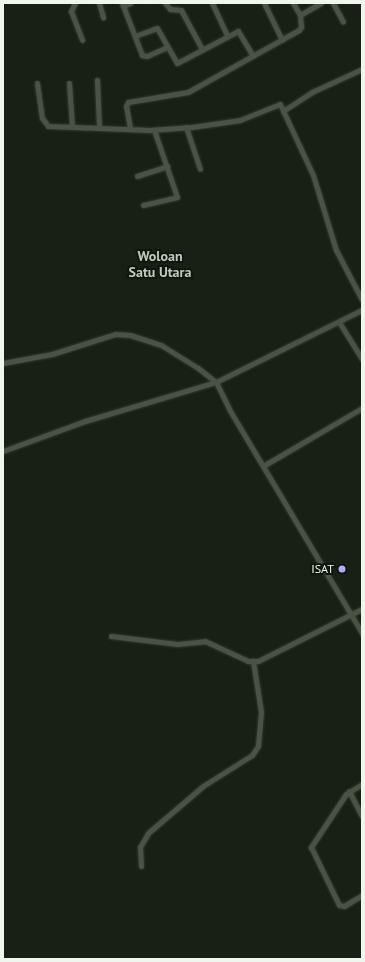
<!DOCTYPE html>
<style>
body{margin:0}
#map{position:relative;width:365px;height:962px;overflow:hidden;background:#182015;font-family:"PT Sans",sans-serif}
div>[style]{position:absolute}
.roads{filter:drop-shadow(0 0 1px #333832) drop-shadow(0 0 1px #333832)}
.minor>*{height:5px;margin:-2.5px;padding:0 2.5px;transform-origin:2.5px;border-radius:2.5px;background:#495245}
.dots>*{width:11px;height:11px;translate:-50% -50%;box-sizing:border-box;border:2px solid #0f170c;border-radius:50%}
span{translate:-50% -50%;white-space:nowrap;text-align:center;line-height:1.15;-webkit-text-stroke:4px #0f170c;paint-order:stroke}
.poi-label{font-size:12px;color:#f0f6ee}
.right{translate:-100% -50%;text-align:right}
.quarter-label{font-size:14px;color:#bfc9bb;font-weight:700}
.frame{position:absolute;inset:0;border:4px solid #f0f6ee;pointer-events:none}
</style>
<div id="map">
<div class="roads">
<div class="minor">
<i style="left:75px;top:3px;width:9px;rotate:117deg"></i>
<i style="left:71px;top:11px;width:31px;rotate:69deg"></i>
<i style="left:99px;top:3px;width:15px;rotate:74deg"></i>
<i style="left:122px;top:3px;width:56px;rotate:69deg"></i>
<i style="left:142px;top:55px;width:5px;rotate:11deg"></i>
<i style="left:147px;top:56px;width:22px;rotate:-24deg"></i>
<i style="left:165px;top:3px;width:8px;rotate:50deg"></i>
<i style="left:170px;top:9px;width:11px;rotate:5deg"></i>
<i style="left:181px;top:10px;width:44px;rotate:61.7deg"></i>
<i style="left:212px;top:3px;width:35px;rotate:65deg"></i>
<i style="left:264px;top:3px;width:41px;rotate:64.1deg"></i>
<i style="left:333px;top:3px;width:21px;rotate:62deg"></i>
<i style="left:123px;top:6px;width:8px;rotate:-23deg"></i>
<i style="left:300px;top:15px;width:24px;rotate:-30deg"></i>
<i style="left:135px;top:36px;width:23px;rotate:-20deg"></i>
<i style="left:157px;top:28px;width:40px;rotate:60.3deg"></i>
<i style="left:177px;top:63px;width:69px;rotate:-27.7deg"></i>
<i style="left:238px;top:31px;width:29px;rotate:59deg"></i>
<i style="left:97px;top:80px;width:46px;rotate:87.5deg"></i>
<i style="left:37px;top:83px;width:35px;rotate:82deg"></i>
<i style="left:42px;top:118px;width:10px;rotate:53deg"></i>
<i style="left:48px;top:126px;width:102px;rotate:2.2deg"></i>
<i style="left:150px;top:130px;width:42px;rotate:-4.1deg"></i>
<i style="left:192px;top:127px;width:49px;rotate:-8.3deg"></i>
<i style="left:240px;top:120px;width:43px;rotate:-21.8deg"></i>
<i style="left:280px;top:104px;width:78px;rotate:65.1deg"></i>
<i style="left:313px;top:175px;width:78px;rotate:73deg"></i>
<i style="left:336px;top:250px;width:56px;rotate:62.5deg"></i>
<i style="left:69px;top:83px;width:43px;rotate:86deg"></i>
<i style="left:283px;top:111px;width:35px;rotate:-33deg"></i>
<i style="left:312px;top:92px;width:55px;rotate:-24.7deg"></i>
<i style="left:186px;top:127px;width:44px;rotate:71.6deg"></i>
<i style="left:130px;top:128px;width:22px;rotate:-100deg"></i>
<i style="left:126px;top:106px;width:4px;rotate:-63deg"></i>
<i style="left:128px;top:102px;width:61px;rotate:-9.5deg"></i>
<i style="left:188px;top:92px;width:127px;rotate:-29.2deg"></i>
<i style="left:299px;top:30px;width:4px;rotate:-56deg"></i>
<i style="left:301px;top:27px;width:12px;rotate:-95deg"></i>
<i style="left:300px;top:15px;width:14px;rotate:-120deg"></i>
<i style="left:137px;top:176px;width:32px;rotate:-18deg"></i>
<i style="left:143px;top:205px;width:35px;rotate:-13deg"></i>
<i style="left:177px;top:197px;width:71px;rotate:-108.9deg"></i>
<i style="left:339px;top:322px;width:44px;rotate:58.1deg"></i>
<i style="left:3px;top:363px;width:50px;rotate:-10.4deg"></i>
<i style="left:52px;top:354px;width:66px;rotate:-17.6deg"></i>
<i style="left:115px;top:334px;width:15px;rotate:4deg"></i>
<i style="left:130px;top:335px;width:33px;rotate:18deg"></i>
<i style="left:161px;top:345px;width:44px;rotate:31.9deg"></i>
<i style="left:198px;top:368px;width:23px;rotate:38deg"></i>
<i style="left:216px;top:382px;width:30px;rotate:64deg"></i>
<i style="left:229px;top:409px;width:261px;rotate:59.3deg"></i>
<i style="left:3px;top:451px;width:87px;rotate:-20.1deg"></i>
<i style="left:85px;top:421px;width:137px;rotate:-16.6deg"></i>
<i style="left:216px;top:382px;width:163px;rotate:-26.3deg"></i>
<i style="left:263px;top:466px;width:115px;rotate:-30.4deg"></i>
<i style="left:111px;top:636px;width:67px;rotate:6.8deg"></i>
<i style="left:178px;top:644px;width:27px;rotate:-6deg"></i>
<i style="left:205px;top:641px;width:47px;rotate:24.9deg"></i>
<i style="left:248px;top:661px;width:10px"></i>
<i style="left:258px;top:661px;width:116px;rotate:-26.6deg"></i>
<i style="left:362px;top:784px;width:19px;rotate:148deg"></i>
<i style="left:346px;top:794px;width:64px;rotate:123.4deg"></i>
<i style="left:311px;top:847px;width:64px;rotate:64.2deg"></i>
<i style="left:339px;top:905px;width:5px;rotate:11deg"></i>
<i style="left:344px;top:906px;width:21px;rotate:-31deg"></i>
<i style="left:349px;top:791px;width:28px;rotate:63deg"></i>
<i style="left:141px;top:866px;width:19px;rotate:-93deg"></i>
<i style="left:140px;top:847px;width:16px;rotate:-60deg"></i>
<i style="left:148px;top:833px;width:72px;rotate:-40.5deg"></i>
<i style="left:203px;top:786px;width:58px;rotate:-32.3deg"></i>
<i style="left:252px;top:755px;width:11px;rotate:-56deg"></i>
<i style="left:258px;top:746px;width:34px;rotate:-85deg"></i>
<i style="left:261px;top:712px;width:52px;rotate:-98.9deg"></i>
</div>
</div>
<div class="dots">
<i style="left:342px;top:569px;background:#b1adfa"></i>
</div>
<div class="poi-label">
<span class="right" style="left:334px;top:569px">ISAT</span>
</div>
<div class="quarter-label">
<span style="left:160px;top:264px">Woloan<br>Satu Utara</span>
</div>
<div class="frame"></div>
</div>
